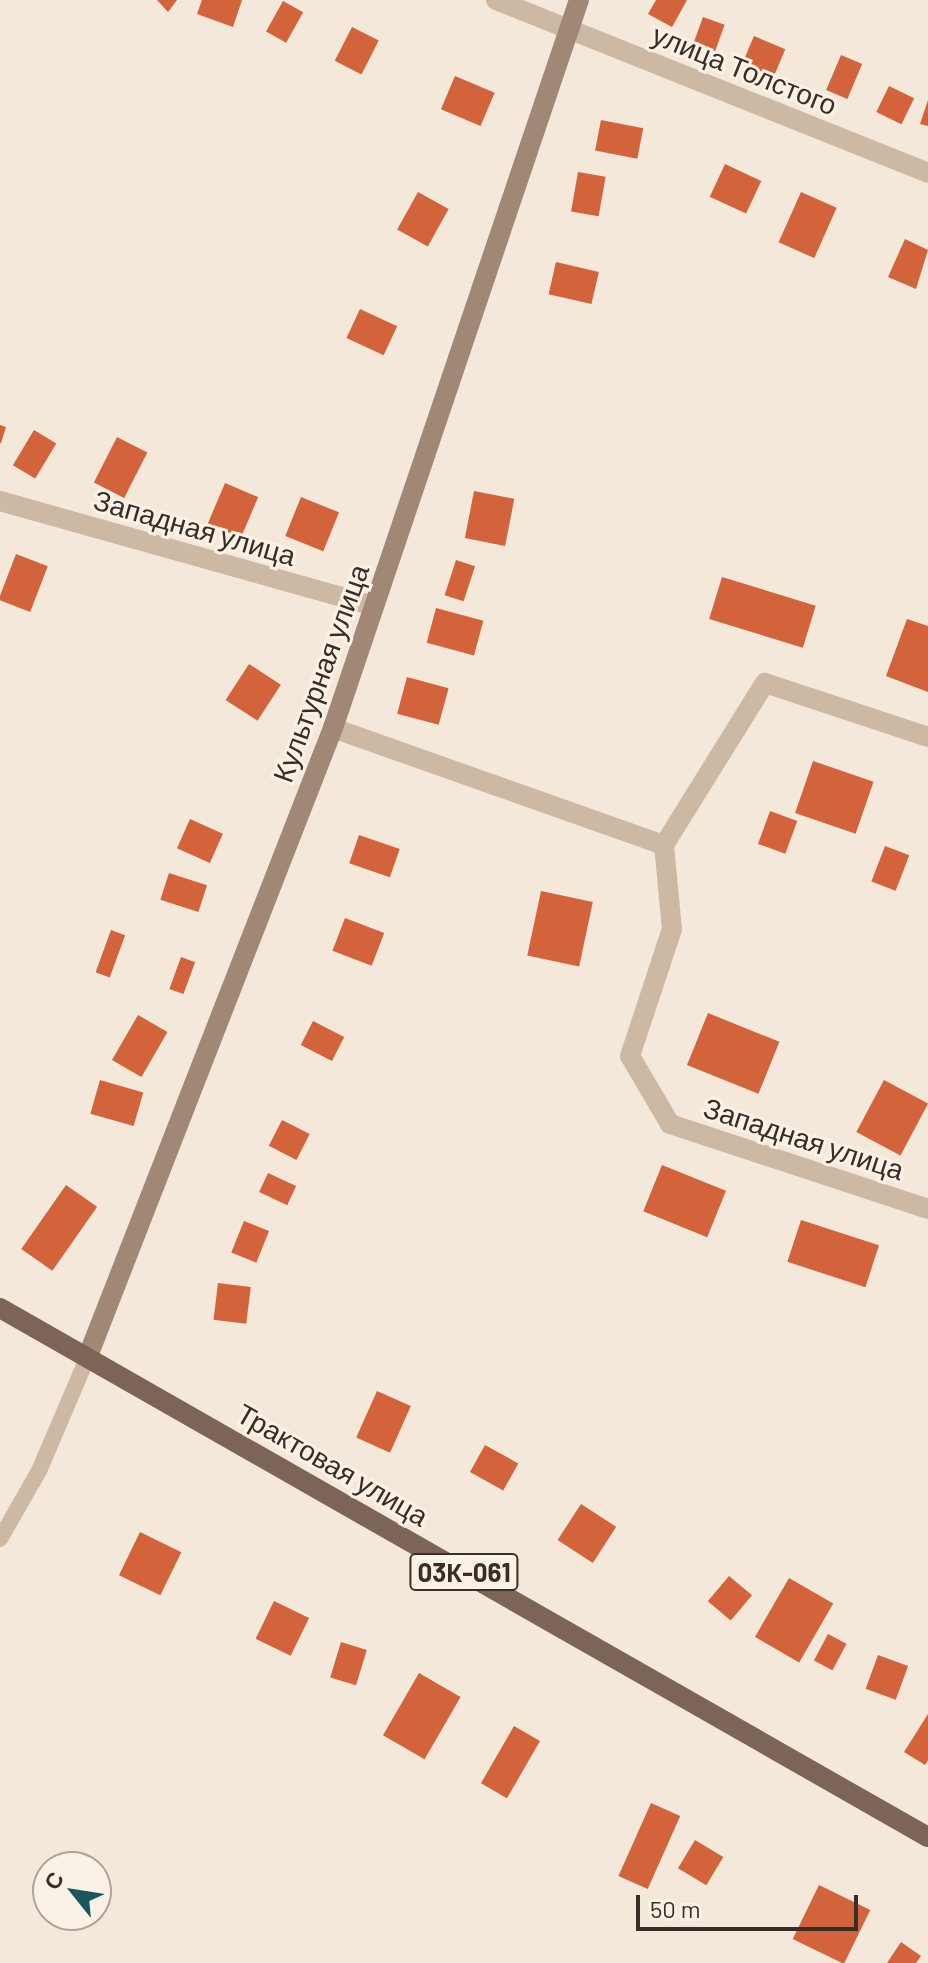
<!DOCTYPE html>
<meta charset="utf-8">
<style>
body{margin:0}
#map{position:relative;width:928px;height:1963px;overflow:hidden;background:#f4e8da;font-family:Barlow,sans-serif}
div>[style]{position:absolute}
.building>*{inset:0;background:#d2633a;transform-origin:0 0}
.lane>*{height:16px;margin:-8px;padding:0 8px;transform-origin:8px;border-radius:8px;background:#cdb8a4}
.street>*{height:20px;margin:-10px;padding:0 10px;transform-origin:10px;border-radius:10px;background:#cdb8a4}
.secondary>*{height:20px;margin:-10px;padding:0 10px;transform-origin:10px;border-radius:10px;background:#a18775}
.primary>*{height:20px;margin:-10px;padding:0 10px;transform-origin:10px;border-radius:10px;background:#7c6456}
span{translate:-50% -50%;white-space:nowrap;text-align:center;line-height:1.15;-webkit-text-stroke:6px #fbf2e7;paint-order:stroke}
.shield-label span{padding:2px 6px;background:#fbf2e7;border:2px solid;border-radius:6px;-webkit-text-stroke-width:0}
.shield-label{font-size:26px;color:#382d27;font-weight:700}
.street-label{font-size:28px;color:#382d27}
.north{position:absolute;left:32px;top:1851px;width:80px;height:80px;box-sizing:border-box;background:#fbf2e7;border:2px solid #ada39a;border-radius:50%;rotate:300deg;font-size:22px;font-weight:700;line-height:32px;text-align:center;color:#382d27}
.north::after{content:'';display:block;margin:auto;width:28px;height:36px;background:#18575e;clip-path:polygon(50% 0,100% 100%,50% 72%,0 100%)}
.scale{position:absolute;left:636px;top:1895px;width:222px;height:36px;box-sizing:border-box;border:4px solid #382d27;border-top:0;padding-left:10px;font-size:24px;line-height:28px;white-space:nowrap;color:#382d27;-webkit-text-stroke:6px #fbf2e7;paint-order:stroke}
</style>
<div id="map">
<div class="building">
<i style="clip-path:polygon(157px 0,177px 0,168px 12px)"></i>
<i style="clip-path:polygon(202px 0,242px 0,233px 27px,197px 14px)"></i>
<i style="clip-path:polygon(656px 0,687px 0,672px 27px,648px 14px)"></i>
<i style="left:283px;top:1px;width:23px;height:35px;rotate:29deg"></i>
<i style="left:703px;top:17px;width:23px;height:28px;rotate:20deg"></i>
<i style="left:352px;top:27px;width:30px;height:38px;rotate:27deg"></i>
<i style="left:754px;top:36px;width:34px;height:30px;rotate:23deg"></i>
<i style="left:841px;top:55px;width:23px;height:38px;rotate:23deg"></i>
<i style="left:455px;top:76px;width:43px;height:36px;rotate:23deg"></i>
<i style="left:889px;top:86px;width:28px;height:29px;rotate:26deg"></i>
<i style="clip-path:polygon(928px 100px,928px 126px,920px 124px)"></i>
<i style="left:601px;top:120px;width:43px;height:31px;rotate:11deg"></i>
<i style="left:725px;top:164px;width:40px;height:36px;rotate:25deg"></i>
<i style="left:578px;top:172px;width:28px;height:40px;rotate:10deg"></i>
<i style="left:418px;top:192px;width:35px;height:43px;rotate:29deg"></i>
<i style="left:801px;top:192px;width:39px;height:55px;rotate:24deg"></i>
<i style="clip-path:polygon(905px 239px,928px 250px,916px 289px,888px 277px)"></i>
<i style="left:556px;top:262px;width:44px;height:33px;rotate:13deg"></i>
<i style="left:360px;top:309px;width:41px;height:32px;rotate:25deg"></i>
<i style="clip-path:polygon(0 425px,6px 427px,1px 443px,0 443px)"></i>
<i style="left:34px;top:430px;width:26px;height:41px;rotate:31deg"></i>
<i style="left:117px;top:437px;width:34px;height:51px;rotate:27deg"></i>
<i style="left:225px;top:483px;width:36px;height:44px;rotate:23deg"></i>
<i style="left:474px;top:491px;width:41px;height:48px;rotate:11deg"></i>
<i style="left:301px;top:497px;width:41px;height:42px;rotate:22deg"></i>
<i style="left:16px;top:554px;width:34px;height:49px;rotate:21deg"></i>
<i style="left:456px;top:560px;width:20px;height:37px;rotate:18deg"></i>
<i style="left:722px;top:577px;width:98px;height:44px;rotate:17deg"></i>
<i style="left:436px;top:608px;width:49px;height:36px;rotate:15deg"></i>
<i style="clip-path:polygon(907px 619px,928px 626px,928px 692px,886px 676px)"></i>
<i style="left:249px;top:664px;width:38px;height:43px;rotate:33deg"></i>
<i style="left:407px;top:677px;width:43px;height:38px;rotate:15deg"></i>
<i style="left:813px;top:761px;width:64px;height:55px;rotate:19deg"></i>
<i style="left:770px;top:811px;width:29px;height:35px;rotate:20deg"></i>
<i style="left:190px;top:819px;width:36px;height:32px;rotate:24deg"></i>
<i style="left:359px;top:835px;width:43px;height:30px;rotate:19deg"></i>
<i style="left:885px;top:846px;width:26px;height:38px;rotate:21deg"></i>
<i style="left:169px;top:873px;width:40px;height:28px;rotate:18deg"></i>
<i style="left:541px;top:891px;width:53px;height:66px;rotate:12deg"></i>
<i style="left:345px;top:918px;width:42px;height:35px;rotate:21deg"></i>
<i style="left:111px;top:930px;width:15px;height:45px;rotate:20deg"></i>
<i style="left:181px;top:957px;width:15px;height:34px;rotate:20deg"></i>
<i style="left:708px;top:1013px;width:77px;height:56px;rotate:22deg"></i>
<i style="left:138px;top:1015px;width:34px;height:52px;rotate:30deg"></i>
<i style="left:313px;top:1021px;width:35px;height:27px;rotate:27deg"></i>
<i style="left:100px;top:1080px;width:45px;height:35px;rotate:16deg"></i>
<i style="left:884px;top:1080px;width:50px;height:59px;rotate:28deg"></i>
<i style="left:282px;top:1120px;width:31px;height:29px;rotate:27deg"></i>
<i style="left:662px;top:1165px;width:69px;height:50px;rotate:22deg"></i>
<i style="left:268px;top:1173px;width:31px;height:21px;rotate:25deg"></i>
<i style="left:66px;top:1185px;width:38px;height:78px;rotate:35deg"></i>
<i style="left:801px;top:1220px;width:82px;height:44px;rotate:18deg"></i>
<i style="left:244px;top:1221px;width:27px;height:34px;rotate:22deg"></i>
<i style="left:218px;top:1283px;width:33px;height:37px;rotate:7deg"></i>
<i style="left:377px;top:1391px;width:37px;height:51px;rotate:24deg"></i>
<i style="left:485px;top:1445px;width:38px;height:31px;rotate:29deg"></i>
<i style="left:581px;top:1504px;width:42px;height:43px;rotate:33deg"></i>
<i style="left:140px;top:1532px;width:46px;height:48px;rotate:26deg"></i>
<i style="left:729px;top:1576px;width:30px;height:33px;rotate:40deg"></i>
<i style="left:789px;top:1578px;width:51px;height:68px;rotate:30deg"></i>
<i style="left:274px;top:1601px;width:39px;height:42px;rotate:26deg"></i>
<i style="left:828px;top:1634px;width:21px;height:30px;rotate:28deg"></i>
<i style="left:341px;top:1642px;width:27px;height:37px;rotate:17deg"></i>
<i style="left:878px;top:1655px;width:32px;height:36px;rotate:20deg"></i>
<i style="left:419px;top:1673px;width:48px;height:72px;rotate:30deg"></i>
<i style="clip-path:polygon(928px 1714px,928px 1760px,925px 1765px,904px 1752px)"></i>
<i style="left:514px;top:1726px;width:30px;height:66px;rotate:30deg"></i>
<i style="left:651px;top:1803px;width:32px;height:80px;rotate:24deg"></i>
<i style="left:695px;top:1840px;width:33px;height:33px;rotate:31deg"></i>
<i style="left:819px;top:1885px;width:57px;height:60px;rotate:26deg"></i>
<i style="clip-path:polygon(901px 1942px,921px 1956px,916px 1963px,887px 1963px)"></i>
</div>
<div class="lane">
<i style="left:0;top:1539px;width:78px;rotate:-60.2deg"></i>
<i style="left:39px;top:1471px;width:125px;rotate:-66.9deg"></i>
</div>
<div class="street">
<i style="left:496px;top:0;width:465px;rotate:21.8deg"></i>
<i style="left:0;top:501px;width:388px;rotate:15.7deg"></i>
<i style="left:333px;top:728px;width:351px;rotate:19.5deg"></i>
<i style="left:664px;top:845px;width:191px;rotate:-58.1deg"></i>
<i style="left:765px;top:683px;width:172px;rotate:18.3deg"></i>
<i style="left:664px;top:845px;width:84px;rotate:84.6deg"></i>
<i style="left:672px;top:929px;width:134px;rotate:108.3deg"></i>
<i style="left:630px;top:1056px;width:79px;rotate:59.5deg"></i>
<i style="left:670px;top:1124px;width:272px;rotate:18.2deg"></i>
</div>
<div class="secondary">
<i style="left:88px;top:1356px;width:674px;rotate:-68.69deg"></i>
<i style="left:333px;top:728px;width:768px;rotate:-71.33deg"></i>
</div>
<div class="primary">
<i style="left:0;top:1308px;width:1068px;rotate:29.69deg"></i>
</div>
<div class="shield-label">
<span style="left:464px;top:1572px">03К-061</span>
</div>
<div class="street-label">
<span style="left:745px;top:69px;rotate:22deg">улица Толстого</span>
<span style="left:195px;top:527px;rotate:16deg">Западная улица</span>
<span style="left:320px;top:673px;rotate:-70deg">Культурная улица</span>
<span style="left:804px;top:1138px;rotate:18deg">Западная улица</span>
<span style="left:333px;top:1464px;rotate:30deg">Трактовая улица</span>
</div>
<div class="north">С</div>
<div class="scale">50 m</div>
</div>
